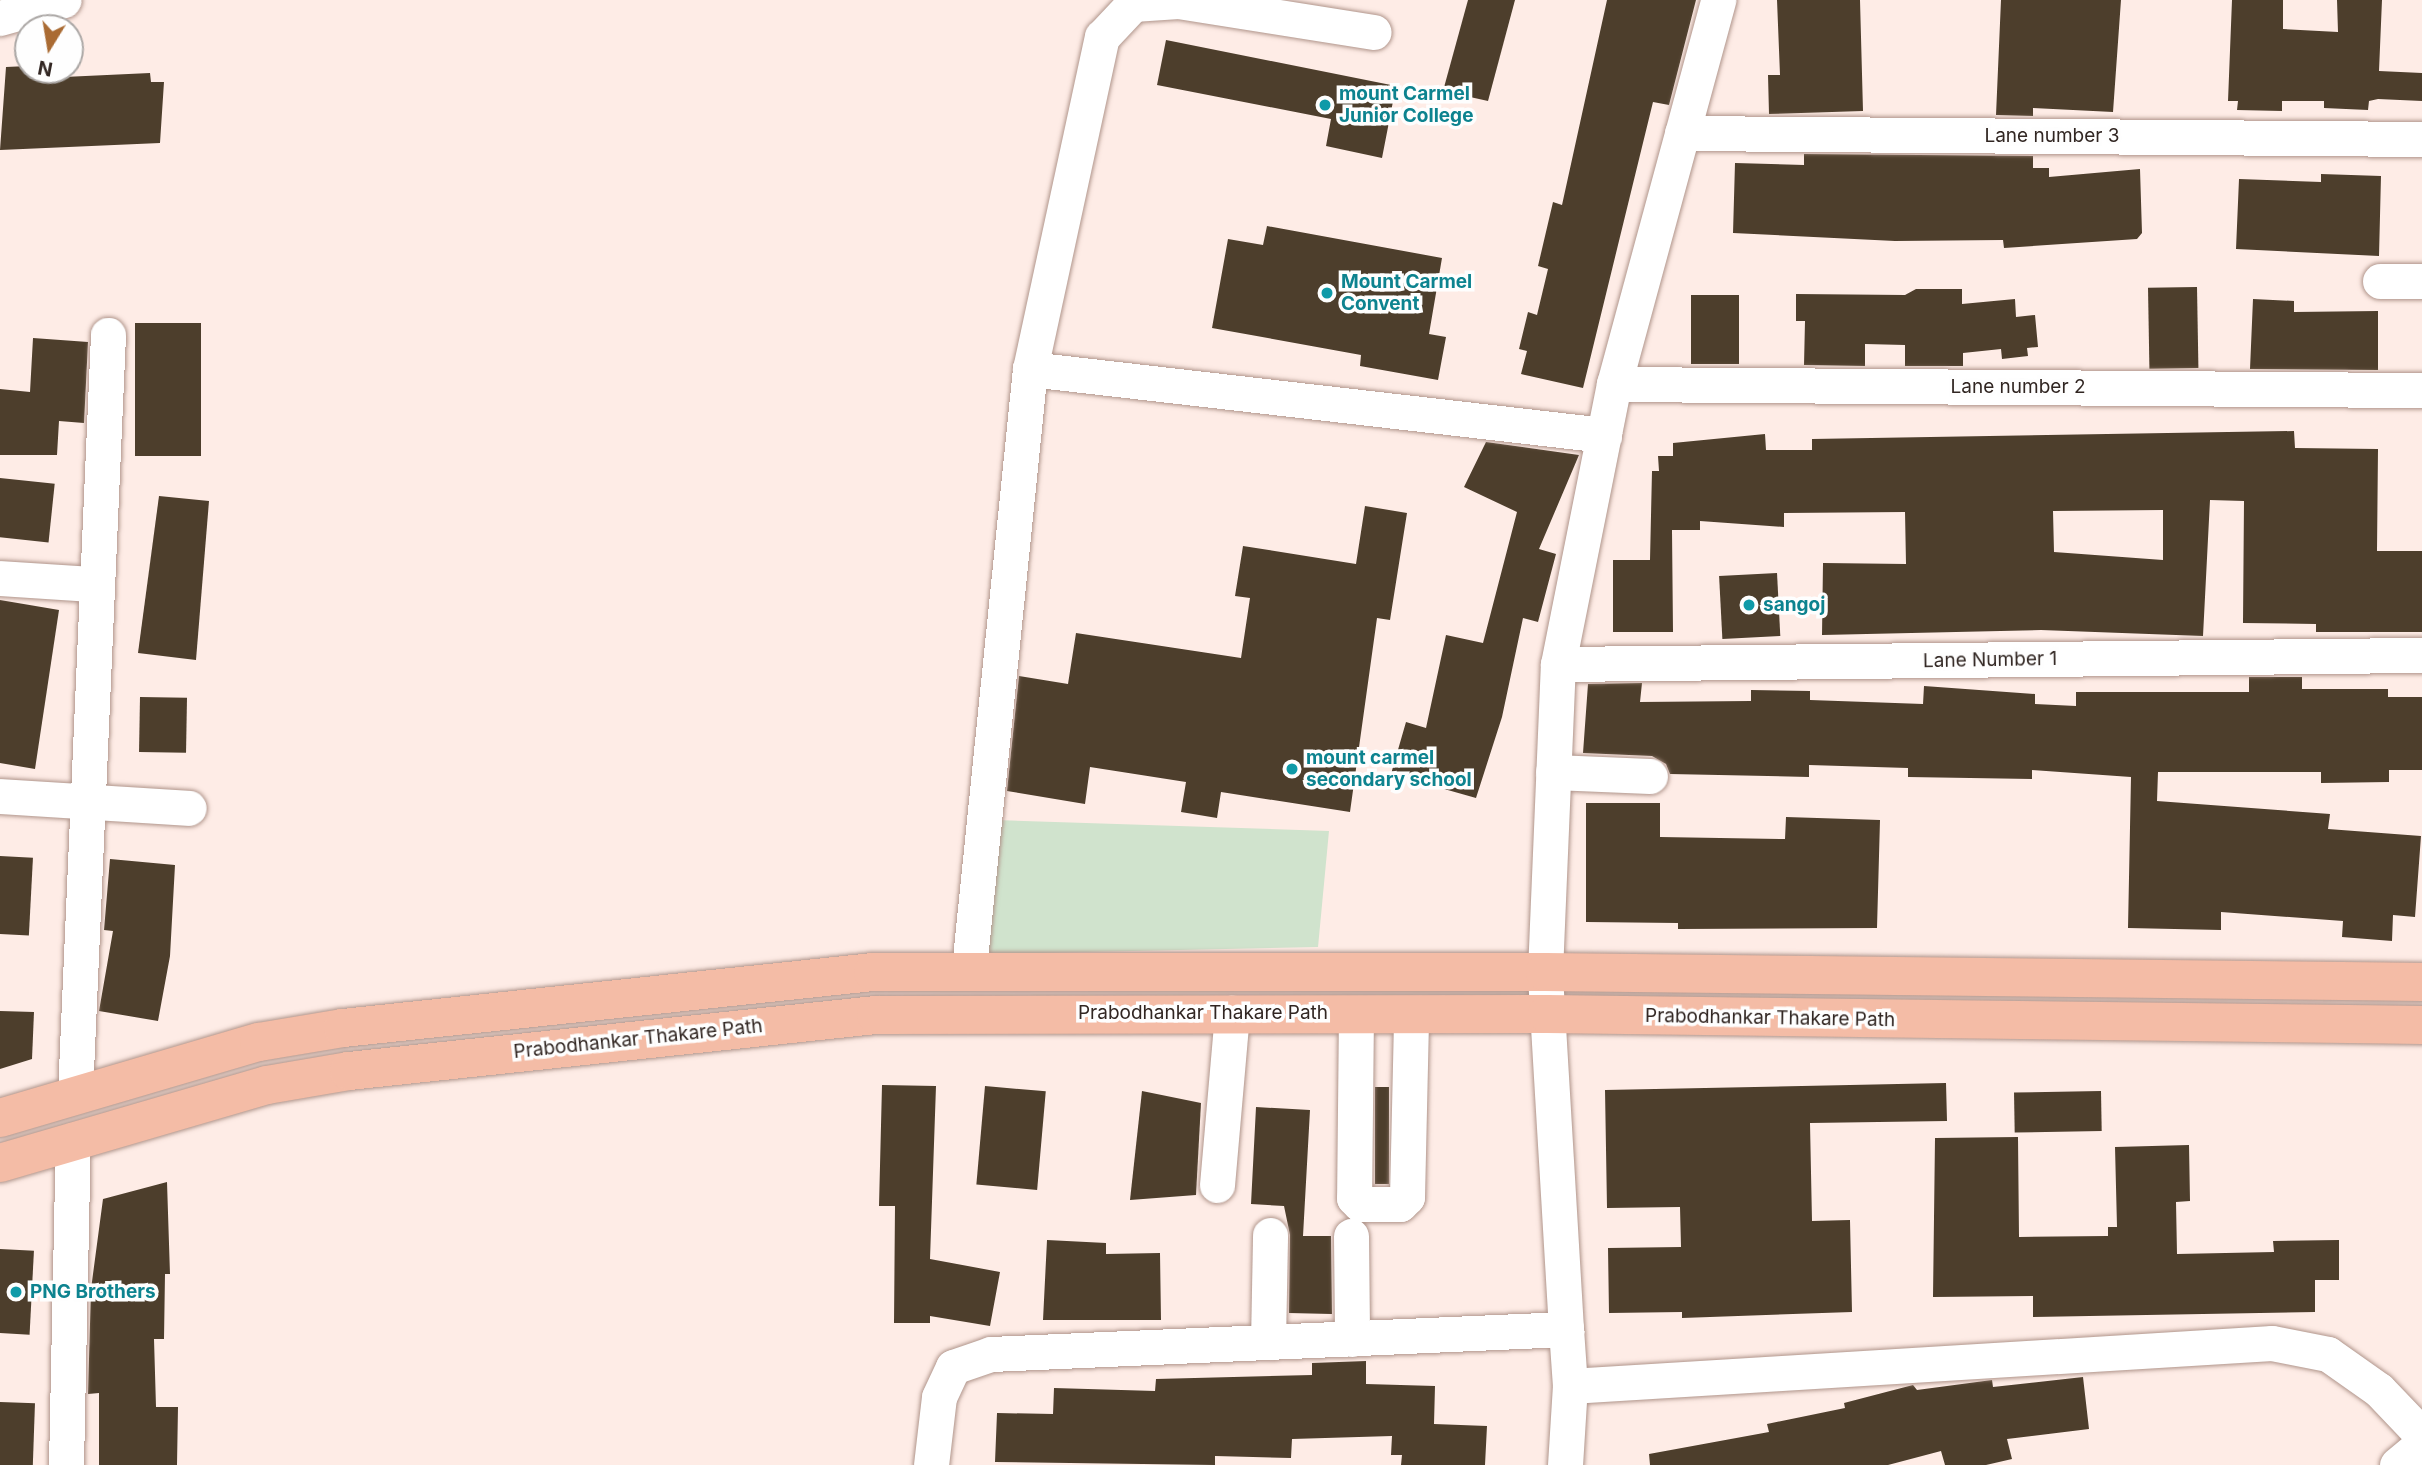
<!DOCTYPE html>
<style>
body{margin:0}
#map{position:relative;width:2422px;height:1465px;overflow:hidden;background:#feece6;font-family:Inter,sans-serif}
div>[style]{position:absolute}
.green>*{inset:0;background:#d0e3cd}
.building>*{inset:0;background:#4d3e2c;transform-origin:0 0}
.roads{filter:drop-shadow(0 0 2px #b0958b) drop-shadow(0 0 2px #b0958b)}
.minor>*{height:35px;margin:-17.5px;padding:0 17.5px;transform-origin:17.5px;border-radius:17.5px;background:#fff}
.major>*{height:38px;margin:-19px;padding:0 19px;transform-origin:19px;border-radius:19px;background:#f4bca6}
.dots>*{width:19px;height:19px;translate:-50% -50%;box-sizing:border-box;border:4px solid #fefefe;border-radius:50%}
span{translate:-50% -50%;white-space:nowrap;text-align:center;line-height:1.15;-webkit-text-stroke:7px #fefefe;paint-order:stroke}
.culture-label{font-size:19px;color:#0d838f;font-weight:700}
.left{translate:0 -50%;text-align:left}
.street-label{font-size:19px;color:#312622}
.north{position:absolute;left:14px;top:14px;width:70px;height:70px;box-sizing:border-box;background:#fefefe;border:2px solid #aca8a6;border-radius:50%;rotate:191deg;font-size:19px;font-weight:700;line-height:28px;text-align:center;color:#312622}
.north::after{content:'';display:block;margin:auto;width:24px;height:32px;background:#aa6b33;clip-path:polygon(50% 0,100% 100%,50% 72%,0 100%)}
</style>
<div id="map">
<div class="green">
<i style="clip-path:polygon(997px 820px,1329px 831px,1318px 947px,988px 954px)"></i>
</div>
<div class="building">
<i style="clip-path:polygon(1468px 0,1515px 0,1488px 101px,1443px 91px)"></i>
<i style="clip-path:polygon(1607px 0,1696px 0,1669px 105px,1653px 102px,1583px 388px,1521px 374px,1527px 351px,1519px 349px,1528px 312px,1537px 315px,1548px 269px,1538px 266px,1553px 202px,1562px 205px)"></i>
<i style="clip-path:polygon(1777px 0,1860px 0,1863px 111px,1769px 114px,1768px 75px,1780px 75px)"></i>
<i style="clip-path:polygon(2001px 0,2121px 0,2113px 112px,2033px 108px,2033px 116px,1996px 115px)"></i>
<i style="clip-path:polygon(2232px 0,2283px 0,2283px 29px,2338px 32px,2337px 0,2382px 0,2379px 71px,2422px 73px,2422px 101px,2378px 99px,2369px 101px,2368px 110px,2324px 108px,2324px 101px,2282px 101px,2282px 111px,2237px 110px,2238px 101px,2228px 101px)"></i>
<i style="clip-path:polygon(1166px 40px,1396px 86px,1382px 158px,1326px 146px,1331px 119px,1157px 85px)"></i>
<i style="clip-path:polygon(28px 66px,28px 70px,64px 70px,64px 77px,150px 73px,151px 82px,164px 82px,160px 143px,0 150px,6px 67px)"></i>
<i style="clip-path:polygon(1804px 154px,2033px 156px,2033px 168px,2049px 168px,2049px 177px,2140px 169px,2142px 233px,2137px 239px,2004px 248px,2003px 240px,1895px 241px,1733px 233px,1735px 163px,1804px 165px)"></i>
<i style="clip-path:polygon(2321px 174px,2381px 176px,2379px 256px,2236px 249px,2239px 179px,2321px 182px)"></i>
<i style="clip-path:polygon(1267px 226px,1442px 258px,1429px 334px,1446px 337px,1438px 380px,1360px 366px,1361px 355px,1212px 328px,1228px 239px,1263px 245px)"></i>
<i style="left:2197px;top:287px;width:81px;height:49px;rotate:89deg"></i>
<i style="clip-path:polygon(1916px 289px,1962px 289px,1962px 304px,2015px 299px,2016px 317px,2035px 315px,2038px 347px,2027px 348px,2028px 356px,2002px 359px,2001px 349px,1963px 353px,1963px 366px,1905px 366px,1905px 345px,1865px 344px,1865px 366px,1804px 365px,1805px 321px,1796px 321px,1796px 294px,1905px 295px)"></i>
<i style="left:1691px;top:295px;width:48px;height:69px"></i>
<i style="clip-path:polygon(2253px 299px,2294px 301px,2294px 312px,2378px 311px,2378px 370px,2250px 369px)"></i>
<i style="left:135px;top:323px;width:66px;height:133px"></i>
<i style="clip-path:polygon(33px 338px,88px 342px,84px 423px,59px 421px,57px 455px,0 455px,0 389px,30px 392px)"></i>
<i style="clip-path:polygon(evenodd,2294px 431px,2295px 448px,2378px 449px,2377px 551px,2422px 551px,2422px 632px,2316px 632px,2316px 624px,2243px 623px,2244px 501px,2210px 500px,2203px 636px,2041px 630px,1822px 635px,1823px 563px,1906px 564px,1905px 512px,1784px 513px,1784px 527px,1700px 521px,1700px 530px,1672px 530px,1673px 632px,1613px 632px,1613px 560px,1650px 560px,1652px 471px,1659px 471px,1658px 456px,1673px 456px,1673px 443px,1765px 434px,1766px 450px,1812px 450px,1812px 439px,2294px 431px,2163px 510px,2163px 560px,2054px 552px,2053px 511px,2163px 510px)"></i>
<i style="clip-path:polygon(1486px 442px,1579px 455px,1539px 549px,1556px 554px,1538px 622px,1523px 618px,1502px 717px,1476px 798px,1391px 774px,1406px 722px,1426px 728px,1446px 635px,1483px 643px,1517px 512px,1464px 487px)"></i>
<i style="left:0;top:478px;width:55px;height:59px;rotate:6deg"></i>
<i style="clip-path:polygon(159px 496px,209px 501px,196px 660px,138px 653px)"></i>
<i style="clip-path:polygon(1365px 506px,1407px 513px,1390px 620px,1377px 618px,1350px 812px,1221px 792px,1217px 818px,1181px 812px,1186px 782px,1090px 767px,1085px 804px,1007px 791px,1019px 676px,1068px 684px,1076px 633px,1241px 658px,1250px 598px,1235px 596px,1243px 546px,1356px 564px)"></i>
<i style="left:1777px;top:573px;width:63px;height:58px;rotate:87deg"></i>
<i style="clip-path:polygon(0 600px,59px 610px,35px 769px,0 763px)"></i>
<i style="clip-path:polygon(2249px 677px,2302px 677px,2302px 689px,2388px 689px,2388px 697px,2422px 697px,2422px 770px,2389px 770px,2389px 782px,2321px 783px,2321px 772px,2158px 772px,2157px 801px,2330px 814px,2328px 829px,2421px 836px,2415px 917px,2393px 915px,2392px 941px,2342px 937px,2343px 921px,2221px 912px,2221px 930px,2128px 928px,2131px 777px,2032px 770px,2032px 779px,1908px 777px,1908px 768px,1809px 765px,1809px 777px,1670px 774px,1666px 764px,1652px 756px,1583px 753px,1588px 684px,1642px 683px,1640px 702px,1751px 701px,1751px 690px,1810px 691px,1810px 700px,1923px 704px,1924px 686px,2035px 694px,2035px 704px,2076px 706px,2076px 692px,2249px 692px)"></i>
<i style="left:140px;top:697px;width:47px;height:55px;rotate:1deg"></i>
<i style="clip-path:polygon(1586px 803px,1660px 803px,1660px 837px,1785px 839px,1786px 817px,1880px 820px,1877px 928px,1678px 929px,1678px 923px,1586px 922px)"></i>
<i style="left:0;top:856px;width:33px;height:78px;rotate:3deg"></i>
<i style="clip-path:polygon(110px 859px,175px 865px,170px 956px,158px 1021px,99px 1011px,113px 931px,104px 930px)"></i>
<i style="clip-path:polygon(0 1011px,34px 1012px,32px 1059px,0 1069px)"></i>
<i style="clip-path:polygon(1946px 1083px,1947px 1121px,1810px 1123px,1812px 1221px,1850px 1220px,1852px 1312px,1682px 1318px,1682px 1312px,1609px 1313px,1608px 1248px,1681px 1247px,1680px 1207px,1607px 1208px,1605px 1090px)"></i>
<i style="clip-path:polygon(882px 1085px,936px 1086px,930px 1259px,1000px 1272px,990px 1326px,930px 1316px,930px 1323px,894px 1323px,895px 1206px,879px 1206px)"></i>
<i style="left:985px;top:1086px;width:61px;height:99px;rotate:5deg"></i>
<i style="left:1375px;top:1087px;width:14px;height:97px"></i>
<i style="clip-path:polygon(1142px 1091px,1201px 1103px,1196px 1195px,1130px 1200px)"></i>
<i style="left:2101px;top:1091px;width:40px;height:87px;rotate:89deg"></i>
<i style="clip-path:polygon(1256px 1107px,1310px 1110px,1303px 1236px,1331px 1236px,1332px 1314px,1289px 1313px,1290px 1235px,1284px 1206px,1251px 1204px)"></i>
<i style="clip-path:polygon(2018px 1137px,2019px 1237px,2108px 1236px,2108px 1227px,2117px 1227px,2115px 1147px,2189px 1145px,2190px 1201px,2176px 1202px,2177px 1254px,2274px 1252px,2273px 1241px,2339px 1240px,2339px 1280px,2315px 1280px,2315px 1312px,2033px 1317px,2033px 1296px,1933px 1297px,1935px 1138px)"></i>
<i style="clip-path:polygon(167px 1182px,170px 1274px,165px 1274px,164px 1339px,154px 1339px,156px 1407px,178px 1407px,177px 1465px,99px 1465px,99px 1393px,88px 1394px,91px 1289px,103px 1199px)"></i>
<i style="clip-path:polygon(1047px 1240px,1106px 1243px,1106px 1254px,1160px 1253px,1161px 1320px,1043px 1320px)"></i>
<i style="left:0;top:1249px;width:34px;height:84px;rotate:3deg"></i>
<i style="clip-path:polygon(1366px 1361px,1366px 1384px,1435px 1386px,1434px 1424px,1487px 1426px,1485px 1465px,1401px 1465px,1402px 1455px,1391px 1455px,1392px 1436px,1292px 1439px,1291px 1458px,1215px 1456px,1215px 1465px,995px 1462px,997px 1413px,1053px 1414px,1054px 1388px,1155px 1391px,1156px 1379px,1312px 1375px,1312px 1363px)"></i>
<i style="clip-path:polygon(2083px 1377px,2089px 1429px,2007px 1439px,2012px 1459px,1986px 1465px,1945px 1465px,1941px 1451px,1888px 1465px,1650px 1465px,1649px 1454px,1769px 1432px,1767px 1424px,1845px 1408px,1844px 1403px,1913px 1385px,1917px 1390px,1992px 1380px,1993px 1387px)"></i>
<i style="left:0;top:1402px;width:35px;height:63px;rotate:2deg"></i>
</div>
<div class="roads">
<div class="minor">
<i style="left:0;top:18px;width:66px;rotate:-15.7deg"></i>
<i style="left:1682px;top:133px;width:740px;rotate:0.46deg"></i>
<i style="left:2380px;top:281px;width:42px"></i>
<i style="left:1030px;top:369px;width:578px;rotate:6.56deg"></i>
<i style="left:1614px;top:384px;width:808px;rotate:0.43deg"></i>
<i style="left:0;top:578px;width:94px;rotate:3.7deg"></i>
<i style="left:1558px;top:664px;width:864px;rotate:-0.6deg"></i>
<i style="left:1553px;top:772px;width:97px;rotate:2.4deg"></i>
<i style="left:0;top:796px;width:189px;rotate:3.6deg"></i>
<i style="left:969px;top:968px;width:602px;rotate:-84.19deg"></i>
<i style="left:1030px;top:369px;width:340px;rotate:-77.8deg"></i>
<i style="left:1102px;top:37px;width:45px;rotate:-46.8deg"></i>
<i style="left:1133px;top:4px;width:45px;rotate:-3.8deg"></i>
<i style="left:1178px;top:1px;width:198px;rotate:9deg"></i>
<i style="left:1356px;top:1013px;width:185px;rotate:90.6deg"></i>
<i style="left:1354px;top:1198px;width:8px;rotate:45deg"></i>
<i style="left:1360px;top:1204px;width:40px"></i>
<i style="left:1400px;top:1204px;width:10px;rotate:-45deg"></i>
<i style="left:1407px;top:1197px;width:183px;rotate:-88.7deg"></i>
<i style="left:75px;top:1094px;width:760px;rotate:-87.51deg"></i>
<i style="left:1217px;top:1185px;width:173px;rotate:-85deg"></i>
<i style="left:1351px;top:1236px;width:103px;rotate:89.4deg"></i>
<i style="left:1566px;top:1329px;width:358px;rotate:-93.4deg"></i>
<i style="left:1545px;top:972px;width:308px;rotate:-87.6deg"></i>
<i style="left:1558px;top:664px;width:286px;rotate:-78.7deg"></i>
<i style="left:1614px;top:384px;width:398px;rotate:-74.8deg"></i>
<i style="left:1268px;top:1342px;width:107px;rotate:-88.9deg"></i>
<i style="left:66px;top:1465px;width:325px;rotate:-88.8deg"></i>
<i style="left:931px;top:1465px;width:68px;rotate:-83.3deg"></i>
<i style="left:939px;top:1397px;width:33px;rotate:-65deg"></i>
<i style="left:953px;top:1367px;width:40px;rotate:-18.9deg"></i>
<i style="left:991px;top:1354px;width:576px;rotate:-2.49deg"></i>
<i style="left:1566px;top:1329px;width:57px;rotate:86deg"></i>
<i style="left:1570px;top:1386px;width:703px;rotate:-3.51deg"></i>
<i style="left:2272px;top:1343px;width:57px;rotate:11.1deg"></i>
<i style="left:2328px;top:1354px;width:62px;rotate:35.2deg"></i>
<i style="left:2379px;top:1390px;width:62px;rotate:46.3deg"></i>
<i style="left:1565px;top:1465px;width:79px;rotate:-86.4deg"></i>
<i style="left:2397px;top:1465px;width:33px;rotate:-40deg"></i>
</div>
<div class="major">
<i style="left:0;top:1118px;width:270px;rotate:-16.4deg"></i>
<i style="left:259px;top:1042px;width:85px;rotate:-9.5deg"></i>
<i style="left:343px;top:1028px;width:533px;rotate:-6.03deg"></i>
<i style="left:873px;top:972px;width:672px"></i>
<i style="left:1545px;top:972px;width:877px;rotate:0.65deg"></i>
<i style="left:0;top:1163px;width:278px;rotate:-16.3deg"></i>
<i style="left:267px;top:1085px;width:83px;rotate:-9.7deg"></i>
<i style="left:349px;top:1071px;width:530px;rotate:-6.07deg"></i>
<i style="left:876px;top:1015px;width:671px;rotate:-0.09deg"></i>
<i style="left:1547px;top:1014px;width:875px;rotate:0.72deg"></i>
</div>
</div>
<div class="dots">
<i style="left:1325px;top:105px;background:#0f9aa8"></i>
<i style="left:1327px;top:293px;background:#0f9aa8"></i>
<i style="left:1749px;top:605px;background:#0f9aa8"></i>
<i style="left:1292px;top:769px;background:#0f9aa8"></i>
<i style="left:16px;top:1292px;background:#0f9aa8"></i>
</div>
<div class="culture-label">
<span class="left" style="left:1339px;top:105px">mount Carmel<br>Junior College</span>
<span class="left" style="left:1341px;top:293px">Mount Carmel<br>Convent</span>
<span class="left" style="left:1763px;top:605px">sangoj</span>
<span class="left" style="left:1306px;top:769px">mount carmel<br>secondary school</span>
<span class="left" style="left:30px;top:1292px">PNG Brothers</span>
</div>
<div class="street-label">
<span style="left:2052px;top:136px">Lane number 3</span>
<span style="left:2018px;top:387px">Lane number 2</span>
<span style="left:1990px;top:660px;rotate:-1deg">Lane Number 1</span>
<span style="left:1203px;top:1013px">Prabodhankar Thakare Path</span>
<span style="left:1770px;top:1018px;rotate:1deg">Prabodhankar Thakare Path</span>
<span style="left:638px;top:1039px;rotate:-6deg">Prabodhankar Thakare Path</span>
</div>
<div class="north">N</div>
</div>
